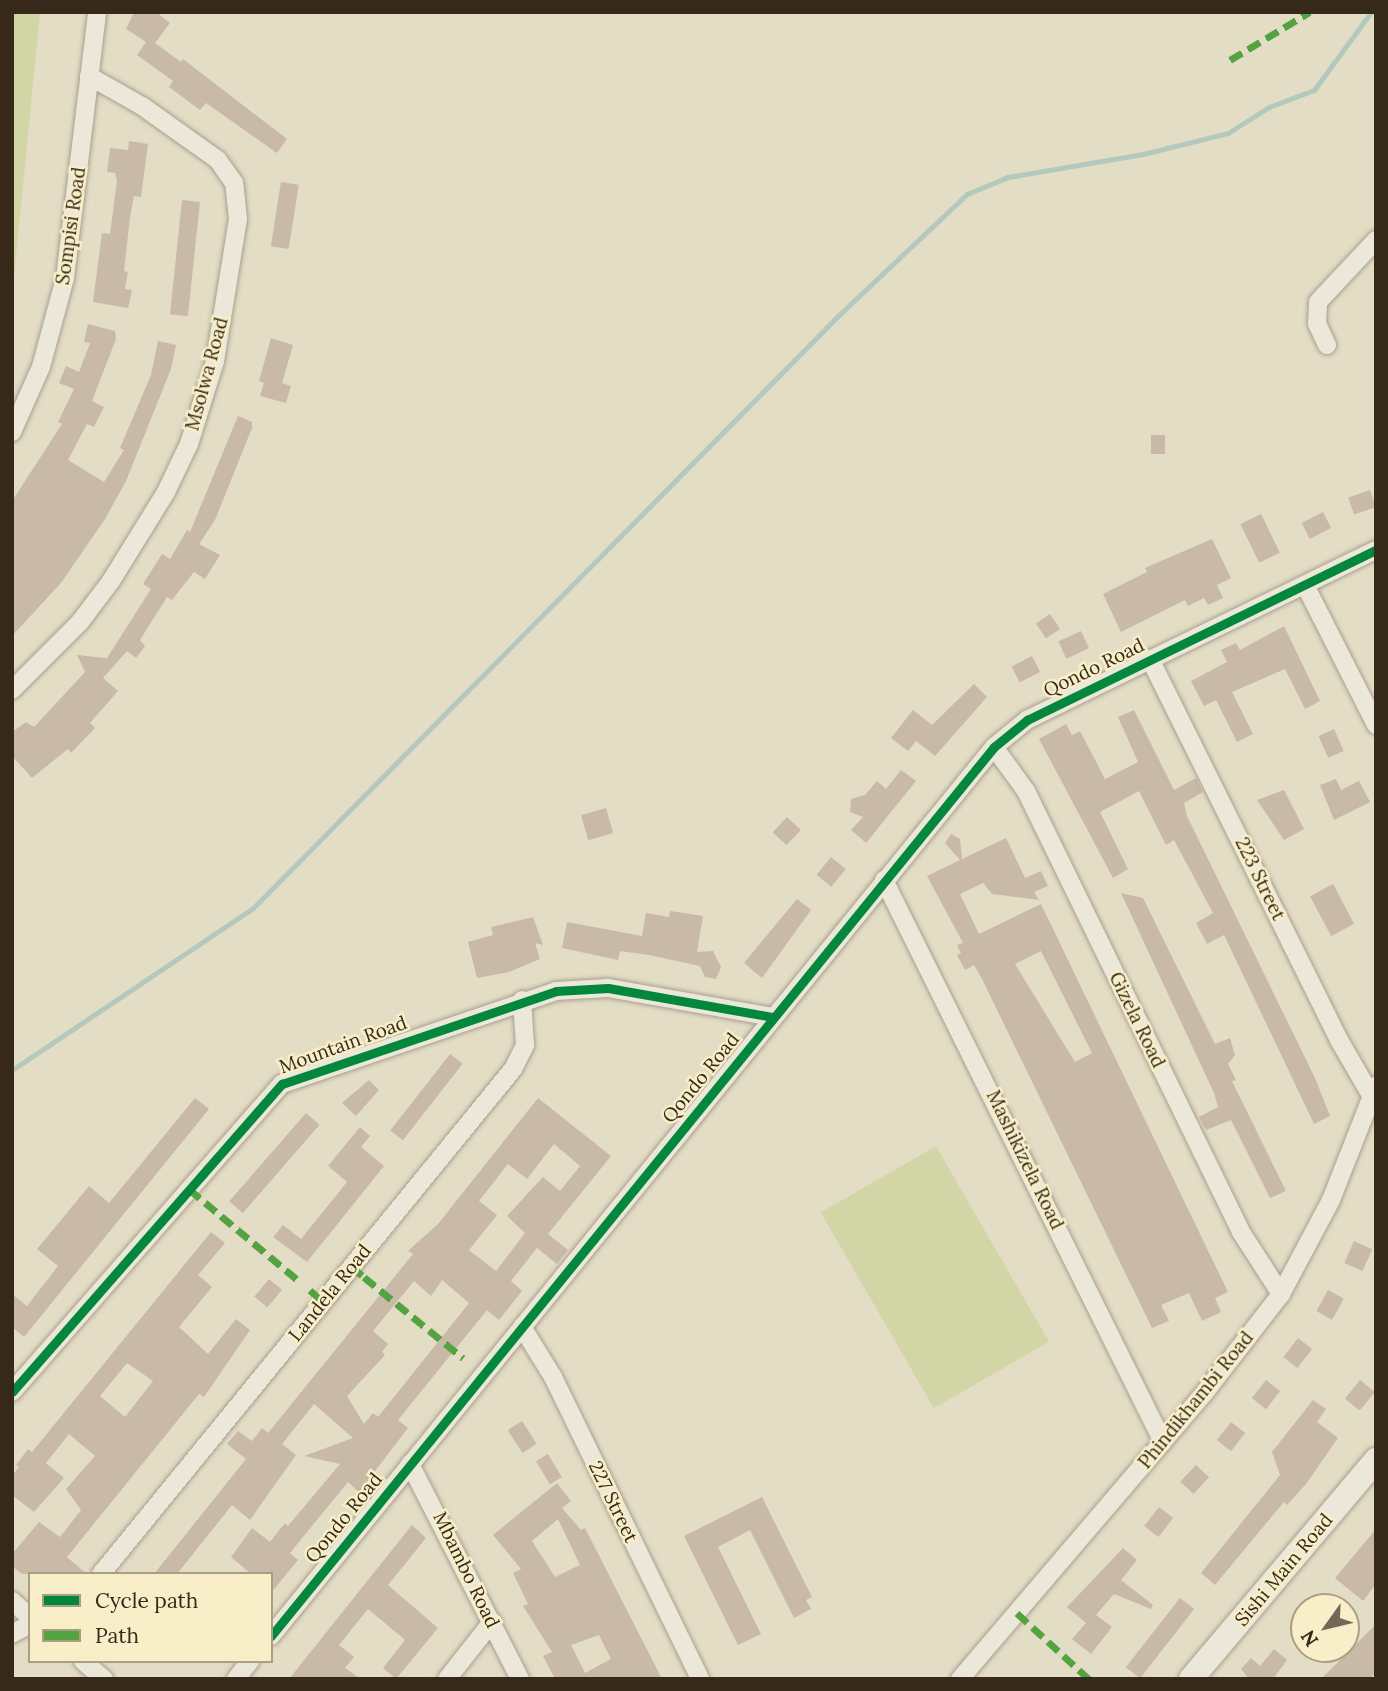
<!DOCTYPE html>
<style>
body{margin:0}
#map{position:relative;width:1388px;height:1691px;overflow:hidden;background:#e4ddc5;font-family:Lora,serif}
div>[style]{position:absolute}
.green>*{inset:0;background:#d2d6a6;transform-origin:0 0}
.stream>*{height:5px;margin:-2.5px;padding:0 2.5px;transform-origin:2.5px;border-radius:2.5px;background:#b3c9bd}
.building>*{inset:0;background:#c8baa6;transform-origin:0 0}
.roads{filter:drop-shadow(0 0 2px #a8a090) drop-shadow(0 0 2px #a8a090)}
.street>*{height:18px;margin:-9px;padding:0 9px;transform-origin:9px;border-radius:9px;background:#ebe7d9}
.secondary>*{height:24px;margin:-12px;padding:0 12px;transform-origin:12px;border-radius:12px;background:#ebe7d9}
.quiet>*{height:7px;margin-top:-3.5px;transform-origin:0;background:repeating-linear-gradient(90deg,#53a340 0 14px,transparent 0 21px)}
.cycleway>*{height:9px;margin:-4.5px;padding:0 4.5px;transform-origin:4.5px;border-radius:4.5px;background:#00873e}
span{translate:-50% -50%;white-space:nowrap;text-align:center;line-height:1.15;-webkit-text-stroke:5px #f8eec8;paint-order:stroke}
.street-label{font-size:19px;color:#362919}
.frame{position:absolute;inset:0;border:14px solid #362919;pointer-events:none}
.legend{position:absolute;left:28px;top:1572px;width:245px;height:91px;box-sizing:border-box;background:#f8eec8;border:2px solid #aa9f82;margin:0;padding:9px 12px;list-style:none;font-size:21px;color:#362919}
.legend li{display:flex;align-items:center;gap:14px;height:35px}
.legend b{width:35px;border:2px solid #aa9f82}
.north{position:absolute;left:1290px;top:1593px;width:70px;height:70px;box-sizing:border-box;background:#f8eec8;border:2px solid #aa9f82;border-radius:50%;rotate:236deg;font-size:19px;font-weight:700;line-height:28px;text-align:center;color:#362919}
.north::after{content:'';display:block;margin:auto;width:24px;height:32px;background:#736855;clip-path:polygon(50% 0,100% 100%,50% 72%,0 100%)}
</style>
<div id="map">
<div class="green">
<i style="clip-path:polygon(12px 12px,40px 12px,12px 298px)"></i>
<i style="left:936px;top:1146px;width:226px;height:133px;rotate:60deg"></i>
</div>
<div class="stream">
<i style="left:12px;top:1070px;width:290px;rotate:-33.9deg"></i>
<i style="left:253px;top:908px;width:835px;rotate:-45.34deg"></i>
<i style="left:840px;top:314px;width:175px;rotate:-43.4deg"></i>
<i style="left:967px;top:194px;width:44px;rotate:-22.5deg"></i>
<i style="left:1008px;top:177px;width:137px;rotate:-9.7deg"></i>
<i style="left:1143px;top:154px;width:88px;rotate:-13.9deg"></i>
<i style="left:1228px;top:133px;width:49px;rotate:-32.4deg"></i>
<i style="left:1269px;top:107px;width:48px;rotate:-20.7deg"></i>
<i style="left:1314px;top:90px;width:97px;rotate:-53.8deg"></i>
</div>
<div class="building">
<i style="clip-path:polygon(134px 12px,156px 12px,170px 23px,155px 43px,181px 62px,183px 59px,287px 139px,277px 153px,206px 103px,200px 110px,169px 87px,173px 81px,137px 55px,146px 42px,126px 29px)"></i>
<i style="clip-path:polygon(129px 141px,148px 144px,141px 197px,134px 196px,130px 217px,124px 271px,128px 272px,125px 289px,132px 290px,128px 308px,93px 302px,102px 233px,110px 234px,117px 181px,115px 173px,107px 172px,110px 148px,128px 150px)"></i>
<i style="left:281px;top:182px;width:18px;height:65px;rotate:9deg"></i>
<i style="left:182px;top:200px;width:18px;height:115px;rotate:6deg"></i>
<i style="clip-path:polygon(88px 324px,115px 331px,116px 339px,92px 401px,104px 407px,94px 427px,87px 424px,68px 460px,104px 482px,124px 450px,120px 448px,151px 375px,158px 341px,176px 345px,171px 369px,126px 481px,105px 519px,61px 583px,12px 636px,12px 501px,62px 424px,58px 422px,74px 389px,59px 383px,66px 366px,79px 372px,90px 343px,84px 342px)"></i>
<i style="clip-path:polygon(271px 338px,293px 345px,282px 383px,291px 386px,286px 403px,260px 396px,264px 383px,259px 381px)"></i>
<i style="clip-path:polygon(238px 416px,252px 422px,252px 428px,215px 520px,199px 544px,220px 555px,205px 579px,194px 572px,172px 600px,167px 597px,140px 640px,145px 646px,136px 658px,127px 651px,103px 678px,118px 691px,90px 723px,95px 728px,71px 753px,68px 749px,32px 778px,12px 756px,12px 732px,26px 722px,34px 727px,85px 672px,77px 655px,107px 658px,151px 589px,143px 584px,162px 554px,170px 559px,187px 530px,190px 532px)"></i>
<i style="left:1151px;top:435px;width:14px;height:19px"></i>
<i style="left:1370px;top:490px;width:18px;height:23px;rotate:71deg"></i>
<i style="left:1323px;top:512px;width:18px;height:24px;rotate:63deg"></i>
<i style="left:1261px;top:514px;width:43px;height:23px;rotate:64deg"></i>
<i style="clip-path:polygon(1212px 539px,1231px 578px,1217px 585px,1223px 598px,1208px 605px,1204px 598px,1188px 606px,1185px 600px,1121px 632px,1103px 594px,1147px 572px,1145px 568px)"></i>
<i style="left:1050px;top:614px;width:18px;height:17px;rotate:56deg"></i>
<i style="clip-path:polygon(1284px 626px,1320px 701px,1305px 709px,1285px 669px,1232px 692px,1253px 734px,1237px 742px,1216px 700px,1204px 706px,1191px 681px,1227px 662px,1221px 650px,1236px 643px,1240px 650px)"></i>
<i style="left:1081px;top:631px;width:19px;height:25px;rotate:65deg"></i>
<i style="left:1032px;top:656px;width:18px;height:23px;rotate:63deg"></i>
<i style="clip-path:polygon(974px 684px,987px 697px,935px 756px,916px 741px,908px 751px,891px 738px,913px 710px,932px 725px)"></i>
<i style="clip-path:polygon(1134px 710px,1174px 790px,1196px 778px,1203px 792px,1184px 803px,1187px 816px,1315px 1078px,1330px 1116px,1314px 1124px,1224px 935px,1207px 944px,1196px 923px,1213px 913px,1174px 840px,1166px 845px,1139px 791px,1100px 812px,1128px 869px,1113px 878px,1039px 739px,1066px 724px,1072px 735px,1080px 731px,1105px 779px,1138px 762px,1118px 717px)"></i>
<i style="left:1334px;top:729px;width:24px;height:17px;rotate:66deg"></i>
<i style="clip-path:polygon(901px 770px,916px 781px,866px 843px,851px 830px,863px 817px,850px 812px,851px 799px,865px 795px,877px 781px,886px 789px)"></i>
<i style="clip-path:polygon(1336px 779px,1341px 790px,1359px 781px,1370px 802px,1334px 820px,1320px 785px)"></i>
<i style="clip-path:polygon(1284px 790px,1304px 829px,1284px 840px,1257px 800px)"></i>
<i style="left:606px;top:808px;width:26px;height:26px;rotate:74deg"></i>
<i style="left:787px;top:817px;width:19px;height:21px;rotate:43deg"></i>
<i style="clip-path:polygon(evenodd,951px 834px,960px 839px,962px 859px,1006px 838px,1025px 878px,1041px 871px,1048px 886px,1034px 892px,1039px 900px,992px 894px,983px 883px,960px 894px,979px 934px,1041px 904px,1228px 1292px,1215px 1298px,1221px 1312px,1202px 1321px,1189px 1293px,1161px 1305px,1169px 1321px,1152px 1328px,982px 979px,974px 965px,965px 970px,957px 955px,961px 953px,957px 945px,963px 943px,927px 876px,960px 860px,945px 843px,951px 834px,1041px 951px,1092px 1053px,1075px 1062px,1015px 964px,1041px 951px)"></i>
<i style="left:831px;top:857px;width:19px;height:23px;rotate:39deg"></i>
<i style="left:1333px;top:884px;width:45px;height:26px;rotate:62deg"></i>
<i style="clip-path:polygon(1121px 893px,1143px 898px,1215px 1044px,1230px 1038px,1235px 1055px,1228px 1064px,1236px 1080px,1232px 1081px,1286px 1191px,1270px 1198px,1231px 1120px,1206px 1130px,1199px 1117px,1218px 1107px,1214px 1093px)"></i>
<i style="clip-path:polygon(797px 899px,811px 910px,762px 978px,744px 963px)"></i>
<i style="clip-path:polygon(670px 911px,703px 916px,697px 952px,713px 951px,721px 967px,716px 979px,705px 977px,700px 966px,649px 955px,620px 951px,618px 960px,562px 948px,567px 922px,642px 936px,646px 913px,669px 917px)"></i>
<i style="clip-path:polygon(533px 917px,543px 945px,535px 943px,540px 959px,509px 972px,477px 978px,468px 942px,493px 935px,491px 927px)"></i>
<i style="left:450px;top:1054px;width:16px;height:97px;rotate:38deg"></i>
<i style="clip-path:polygon(369px 1080px,379px 1090px,356px 1116px,342px 1103px)"></i>
<i style="clip-path:polygon(195px 1098px,209px 1109px,24px 1337px,12px 1327px,12px 1294px,27px 1306px,58px 1266px,37px 1249px,89px 1186px,109px 1203px)"></i>
<i style="clip-path:polygon(evenodd,538px 1098px,611px 1156px,548px 1234px,568px 1250px,557px 1264px,537px 1248px,511px 1281px,522px 1291px,499px 1320px,487px 1310px,398px 1420px,408px 1428px,375px 1471px,359px 1492px,348px 1482px,290px 1553px,298px 1560px,271px 1593px,271px 1574px,251px 1574px,231px 1557px,252px 1528px,270px 1542px,285px 1523px,288px 1526px,340px 1464px,304px 1456px,353px 1438px,314px 1404px,282px 1444px,296px 1455px,250px 1520px,232px 1505px,177px 1574px,154px 1574px,246px 1459px,227px 1444px,238px 1431px,252px 1441px,262px 1428px,268px 1433px,413px 1254px,408px 1251px,438px 1224px,538px 1098px,554px 1144px,580px 1166px,560px 1191px,543px 1177px,507px 1216px,525px 1233px,496px 1271px,469px 1250px,497px 1215px,479px 1201px,508px 1164px,527px 1179px,554px 1144px,538px 1098px,442px 1280px,469px 1303px,378px 1417px,373px 1413px,364px 1424px,347px 1396px,385px 1355px,382px 1352px,388px 1344px,373px 1331px,414px 1281px,431px 1296px,442px 1280px)"></i>
<i style="left:306px;top:1113px;width:18px;height:117px;rotate:41deg"></i>
<i style="clip-path:polygon(360px 1127px,370px 1136px,361px 1147px,384px 1166px,307px 1262px,273px 1237px,283px 1225px,301px 1239px,347px 1182px,328px 1166px)"></i>
<i style="clip-path:polygon(evenodd,211px 1232px,225px 1243px,198px 1275px,212px 1287px,179px 1327px,208px 1354px,236px 1319px,250px 1330px,204px 1397px,199px 1394px,67px 1557px,87px 1574px,22px 1574px,12px 1566px,12px 1554px,39px 1522px,60px 1537px,81px 1510px,66px 1489px,95px 1456px,69px 1434px,46px 1463px,64px 1478px,34px 1512px,12px 1495px,12px 1476px,19px 1467px,16px 1465px,28px 1449px,32px 1452px,211px 1232px,127px 1363px,153px 1381px,125px 1417px,100px 1396px,127px 1363px)"></i>
<i style="left:1354px;top:1241px;width:20px;height:24px;rotate:24deg"></i>
<i style="left:269px;top:1279px;width:17px;height:23px;rotate:40deg"></i>
<i style="left:1328px;top:1290px;width:18px;height:24px;rotate:29deg"></i>
<i style="left:1298px;top:1338px;width:18px;height:24px;rotate:38deg"></i>
<i style="left:1266px;top:1380px;width:18px;height:23px;rotate:38deg"></i>
<i style="left:1360px;top:1380px;width:19px;height:24px;rotate:39deg"></i>
<i style="clip-path:polygon(1313px 1400px,1326px 1409px,1317px 1422px,1338px 1438px,1306px 1484px,1287px 1505px,1284px 1502px,1215px 1585px,1201px 1573px,1280px 1475px,1272px 1452px)"></i>
<i style="left:522px;top:1421px;width:27px;height:17px;rotate:57deg"></i>
<i style="left:1231px;top:1422px;width:18px;height:23px;rotate:38deg"></i>
<i style="left:548px;top:1454px;width:27px;height:14px;rotate:59deg"></i>
<i style="left:1196px;top:1465px;width:18px;height:23px;rotate:43deg"></i>
<i style="clip-path:polygon(evenodd,557px 1483px,571px 1501px,562px 1508px,581px 1530px,585px 1528px,662px 1679px,555px 1679px,543px 1656px,552px 1652px,523px 1606px,528px 1604px,513px 1573px,521px 1569px,493px 1535px,557px 1483px,558px 1519px,580px 1565px,555px 1577px,532px 1541px,558px 1519px,557px 1483px,599px 1635px,611px 1659px,585px 1673px,571px 1645px,599px 1635px)"></i>
<i style="clip-path:polygon(762px 1497px,812px 1597px,806px 1600px,811px 1609px,794px 1618px,750px 1530px,718px 1547px,761px 1634px,738px 1645px,684px 1536px)"></i>
<i style="left:1159px;top:1507px;width:18px;height:24px;rotate:38deg"></i>
<i style="clip-path:polygon(412px 1525px,426px 1538px,388px 1585px,438px 1628px,396px 1679px,383px 1668px,405px 1640px,368px 1609px,339px 1645px,354px 1657px,345px 1668px,361px 1679px,289px 1679px)"></i>
<i style="clip-path:polygon(1376px 1529px,1376px 1584px,1363px 1601px,1335px 1578px)"></i>
<i style="clip-path:polygon(1123px 1548px,1137px 1560px,1121px 1580px,1153px 1605px,1151px 1609px,1114px 1594px,1096px 1615px,1112px 1627px,1091px 1654px,1072px 1639px,1086px 1623px,1067px 1607px)"></i>
<i style="left:1180px;top:1598px;width:18px;height:88px;rotate:38deg"></i>
<i style="clip-path:polygon(1376px 1624px,1376px 1672px,1370px 1679px,1321px 1679px)"></i>
<i style="clip-path:polygon(1274px 1649px,1287px 1660px,1273px 1679px,1249px 1679px,1241px 1669px,1251px 1658px,1260px 1666px)"></i>
</div>
<div class="roads">
<div class="street">
<i style="left:1327px;top:345px;width:23px;rotate:-115deg"></i>
<i style="left:1317px;top:324px;width:22px;rotate:-87deg"></i>
<i style="left:1318px;top:302px;width:85px;rotate:-46.9deg"></i>
<i style="left:12px;top:432px;width:71px;rotate:-66deg"></i>
<i style="left:41px;top:367px;width:92px;rotate:-74.9deg"></i>
<i style="left:65px;top:278px;width:268px;rotate:-83.1deg"></i>
<i style="left:1305px;top:585px;width:157px;rotate:63.1deg"></i>
<i style="left:1150px;top:659px;width:425px;rotate:63.6deg"></i>
<i style="left:1339px;top:1040px;width:66px;rotate:59.9deg"></i>
<i style="left:12px;top:690px;width:96px;rotate:-45deg"></i>
<i style="left:80px;top:622px;width:51px;rotate:-52.9deg"></i>
<i style="left:111px;top:581px;width:105px;rotate:-58.3deg"></i>
<i style="left:166px;top:492px;width:53px;rotate:-64.4deg"></i>
<i style="left:189px;top:444px;width:87px;rotate:-72.6deg"></i>
<i style="left:215px;top:361px;width:144px;rotate:-80.8deg"></i>
<i style="left:238px;top:219px;width:36px;rotate:-96deg"></i>
<i style="left:234px;top:183px;width:28px;rotate:-125deg"></i>
<i style="left:218px;top:160px;width:93px;rotate:-144.6deg"></i>
<i style="left:142px;top:106px;width:61px;rotate:-150.5deg"></i>
<i style="left:994px;top:747px;width:54px;rotate:54deg"></i>
<i style="left:1026px;top:791px;width:491px;rotate:64deg"></i>
<i style="left:1241px;top:1232px;width:74px;rotate:57.2deg"></i>
<i style="left:884px;top:880px;width:627px;rotate:63.6deg"></i>
<i style="left:522px;top:1327px;width:59px;rotate:58.2deg"></i>
<i style="left:553px;top:1377px;width:336px;rotate:64deg"></i>
<i style="left:12px;top:1392px;width:410px;rotate:-48.8deg"></i>
<i style="left:282px;top:1084px;width:289px;rotate:-18.7deg"></i>
<i style="left:556px;top:991px;width:52px;rotate:-3.3deg"></i>
<i style="left:608px;top:988px;width:168px;rotate:10deg"></i>
<i style="left:410px;top:1464px;width:242px;rotate:62.9deg"></i>
<i style="left:101px;top:1574px;width:652px;rotate:-50.79deg"></i>
<i style="left:513px;top:1069px;width:27px;rotate:-63deg"></i>
<i style="left:525px;top:1045px;width:45px;rotate:-93.8deg"></i>
<i style="left:12px;top:1601px;width:24px;rotate:42deg"></i>
<i style="left:12px;top:1634px;width:21px;rotate:-29deg"></i>
<i style="left:271px;top:1636px;width:1146px;rotate:-50.88deg"></i>
<i style="left:994px;top:747px;width:43px;rotate:-39.3deg"></i>
<i style="left:1027px;top:720px;width:388px;rotate:-26deg"></i>
<i style="left:83px;top:1661px;width:28px;rotate:41deg"></i>
<i style="left:236px;top:1679px;width:23px;rotate:-52deg"></i>
<i style="left:447px;top:1679px;width:73px;rotate:-51.7deg"></i>
<i style="left:960px;top:1679px;width:377px;rotate:-49.5deg"></i>
<i style="left:1205px;top:1392px;width:124px;rotate:-52.2deg"></i>
<i style="left:1281px;top:1294px;width:106px;rotate:-62deg"></i>
<i style="left:1331px;top:1200px;width:123px;rotate:-68.5deg"></i>
</div>
<div class="secondary">
<i style="left:1191px;top:1679px;width:287px;rotate:-49.8deg"></i>
</div>
</div>
<div class="quiet">
<i style="left:1230px;top:60px;width:93px;rotate:-31deg"></i>
<i style="left:189px;top:1189px;width:143px;rotate:39.9deg"></i>
<i style="left:352px;top:1267px;width:13px;rotate:39deg"></i>
<i style="left:364px;top:1277px;width:128px;rotate:39.3deg"></i>
<i style="left:310px;top:1290px;width:18px;rotate:43deg"></i>
<i style="left:1017px;top:1613px;width:98px;rotate:42.5deg"></i>
</div>
<div class="cycleway">
<i style="left:12px;top:1392px;width:410px;rotate:-48.8deg"></i>
<i style="left:282px;top:1084px;width:289px;rotate:-18.7deg"></i>
<i style="left:556px;top:991px;width:52px;rotate:-3.3deg"></i>
<i style="left:608px;top:988px;width:168px;rotate:10deg"></i>
<i style="left:271px;top:1636px;width:1146px;rotate:-50.88deg"></i>
<i style="left:994px;top:747px;width:43px;rotate:-39.3deg"></i>
<i style="left:1027px;top:720px;width:388px;rotate:-26deg"></i>
</div>
<div class="street-label">
<span style="left:71px;top:226px;rotate:-82deg">Sompisi Road</span>
<span style="left:207px;top:374px;rotate:-75deg">Msolwa Road</span>
<span style="left:1094px;top:668px;rotate:-26deg">Qondo Road</span>
<span style="left:1260px;top:879px;rotate:64deg">223 Street</span>
<span style="left:1137px;top:1020px;rotate:64deg">Gizela Road</span>
<span style="left:343px;top:1045px;rotate:-20deg">Mountain Road</span>
<span style="left:701px;top:1078px;rotate:-51deg">Qondo Road</span>
<span style="left:1025px;top:1160px;rotate:64deg">Mashikizela Road</span>
<span style="left:330px;top:1293px;rotate:-51deg">Landela Road</span>
<span style="left:1196px;top:1400px;rotate:-51deg">Phindikhambi Road</span>
<span style="left:613px;top:1502px;rotate:64deg">227 Street</span>
<span style="left:344px;top:1518px;rotate:-51deg">Qondo Road</span>
<span style="left:466px;top:1570px;rotate:64deg">Mbambo Road</span>
<span style="left:1284px;top:1570px;rotate:-50deg">Sishi Main Road</span>
</div>
<div class="frame"></div>
<ul class="legend">
<li><b style="height:9px;background:#00873e"></b>Cycle path</li>
<li><b style="height:9px;background:#53a340"></b>Path</li>
</ul>
<div class="north">N</div>
</div>
